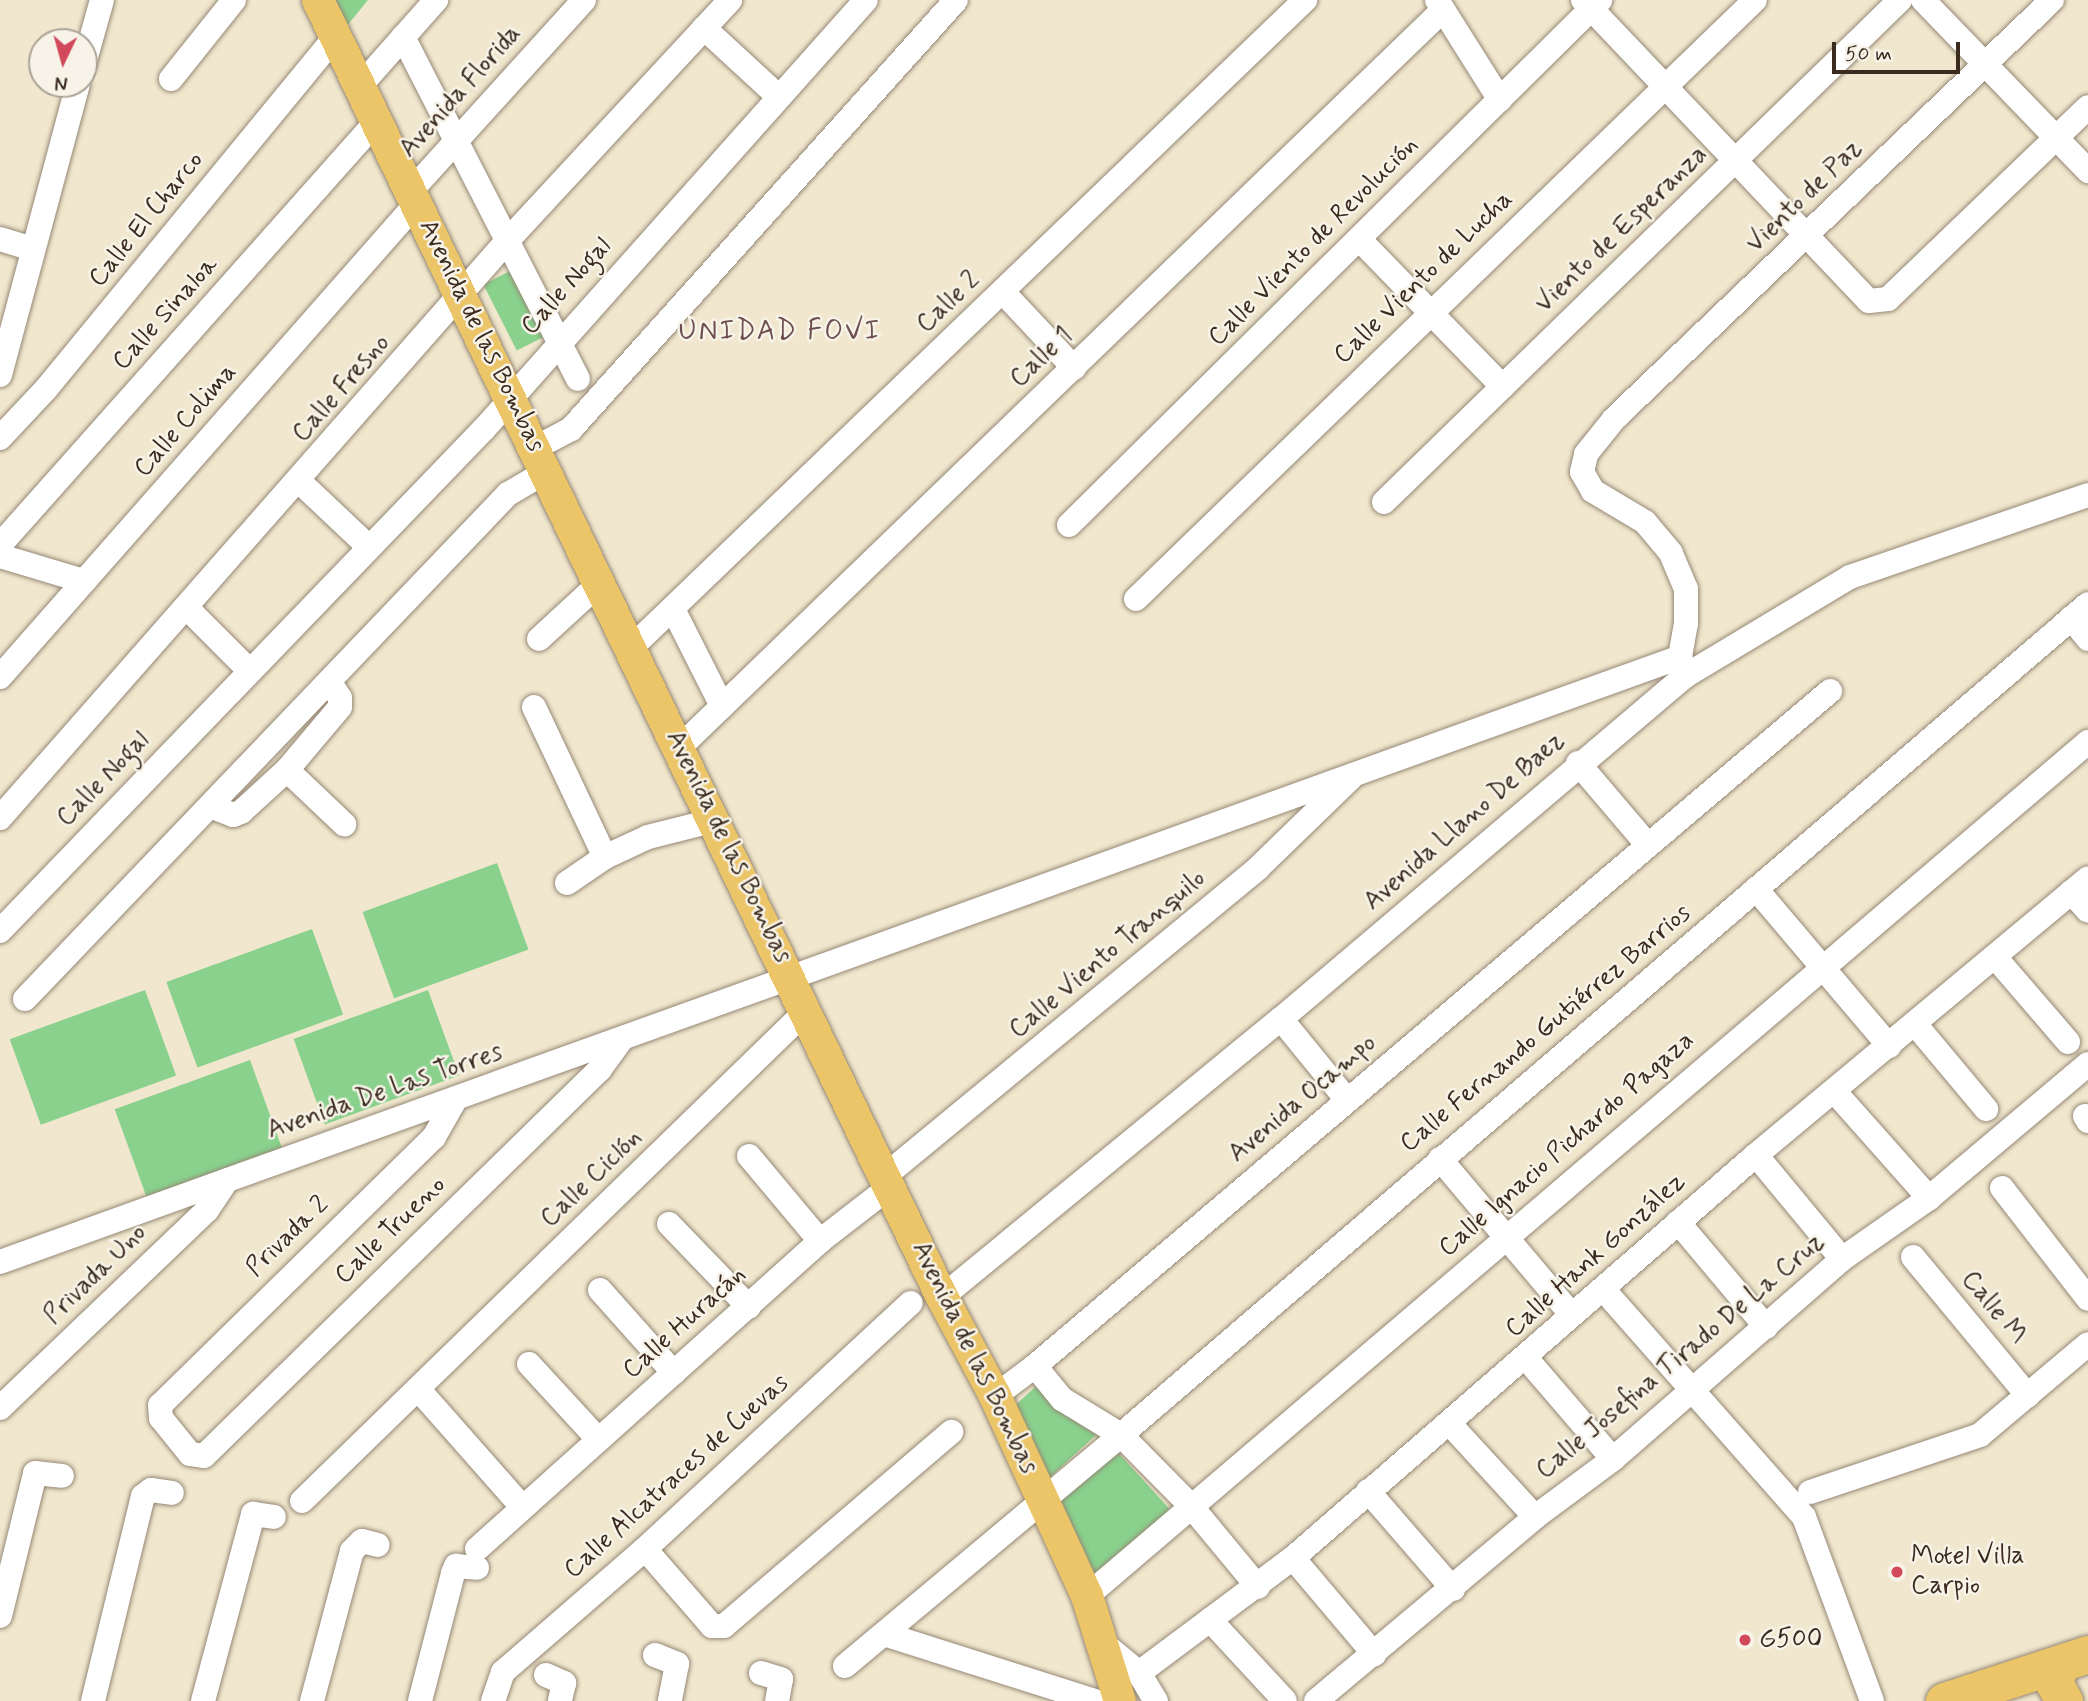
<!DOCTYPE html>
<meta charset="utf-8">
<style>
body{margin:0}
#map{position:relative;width:2088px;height:1701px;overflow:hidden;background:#f0e7ce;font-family:Mynerve,sans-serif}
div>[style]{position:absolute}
.green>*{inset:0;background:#89d18d;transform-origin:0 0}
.roads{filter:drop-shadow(0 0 2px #968876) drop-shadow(0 0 2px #968876)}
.minor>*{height:24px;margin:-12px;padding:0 12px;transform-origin:12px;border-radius:12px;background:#fff}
.major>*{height:32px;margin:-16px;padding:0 16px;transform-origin:16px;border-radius:16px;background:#ecc569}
.highway>*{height:37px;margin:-18.5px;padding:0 18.5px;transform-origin:18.5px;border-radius:18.5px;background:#ecc569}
.dots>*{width:19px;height:19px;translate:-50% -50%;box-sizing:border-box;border:4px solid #f7f3e8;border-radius:50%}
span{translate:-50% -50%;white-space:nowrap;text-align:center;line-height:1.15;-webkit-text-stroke:5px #f7f3e8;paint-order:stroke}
.street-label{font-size:26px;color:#3b2a1e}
.poi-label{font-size:26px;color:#3b2a1e}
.left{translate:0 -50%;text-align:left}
.neighbourhood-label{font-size:28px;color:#6c4f4e;letter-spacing:2px}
.north{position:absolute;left:28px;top:28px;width:70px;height:70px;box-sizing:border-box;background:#f7f3e8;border:2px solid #aca397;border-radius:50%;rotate:185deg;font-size:19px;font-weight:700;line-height:28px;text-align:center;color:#3b2a1e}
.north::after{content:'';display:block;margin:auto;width:24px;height:32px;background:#d1495b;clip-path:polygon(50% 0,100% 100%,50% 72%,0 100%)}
.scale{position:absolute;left:1832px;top:42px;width:128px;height:32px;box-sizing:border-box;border:4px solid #3b2a1e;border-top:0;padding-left:9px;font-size:21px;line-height:24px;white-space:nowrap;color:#3b2a1e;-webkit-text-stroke:5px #f7f3e8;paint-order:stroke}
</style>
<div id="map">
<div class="green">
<i style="clip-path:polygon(334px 0,368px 0,346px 27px)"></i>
<i style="left:510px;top:271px;width:74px;height:30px;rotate:63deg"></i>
<i style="left:497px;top:863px;width:92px;height:143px;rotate:70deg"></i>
<i style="left:312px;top:929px;width:91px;height:155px;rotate:70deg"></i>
<i style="left:145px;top:990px;width:91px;height:144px;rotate:70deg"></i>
<i style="left:428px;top:990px;width:91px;height:143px;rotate:70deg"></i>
<i style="left:250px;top:1060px;width:93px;height:144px;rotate:70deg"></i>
<i style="clip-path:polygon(1044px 1379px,1097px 1434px,1048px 1479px,1009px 1411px)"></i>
<i style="clip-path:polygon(1113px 1447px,1175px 1515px,1096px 1580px,1055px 1490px)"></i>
</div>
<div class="roads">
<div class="minor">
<i style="left:1437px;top:0;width:118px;rotate:57.8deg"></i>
<i style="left:1583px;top:0;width:415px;rotate:46.5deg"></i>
<i style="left:1869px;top:301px;width:19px;rotate:-6deg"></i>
<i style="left:1888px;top:299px;width:277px;rotate:-43.8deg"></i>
<i style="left:1923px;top:0;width:238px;rotate:46deg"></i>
<i style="left:704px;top:28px;width:100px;rotate:42.6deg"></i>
<i style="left:403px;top:37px;width:384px;rotate:62.9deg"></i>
<i style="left:84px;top:64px;width:66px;rotate:-74.3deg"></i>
<i style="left:171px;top:79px;width:101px;rotate:-51.4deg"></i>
<i style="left:360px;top:86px;width:115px;rotate:-48.5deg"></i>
<i style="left:410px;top:192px;width:259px;rotate:-47.8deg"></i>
<i style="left:0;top:239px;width:34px;rotate:17deg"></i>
<i style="left:1359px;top:239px;width:206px;rotate:45.8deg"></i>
<i style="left:1003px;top:292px;width:104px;rotate:46.9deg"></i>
<i style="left:0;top:375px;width:301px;rotate:-75deg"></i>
<i style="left:0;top:438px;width:67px;rotate:-46.8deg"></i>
<i style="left:46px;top:389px;width:457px;rotate:-50.6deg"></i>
<i style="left:535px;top:448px;width:41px;rotate:-27.8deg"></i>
<i style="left:571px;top:429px;width:576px;rotate:-48.09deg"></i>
<i style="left:300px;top:482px;width:95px;rotate:43.3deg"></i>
<i style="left:1384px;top:502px;width:720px;rotate:-44.21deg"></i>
<i style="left:1069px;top:525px;width:747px;rotate:-44.67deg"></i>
<i style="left:0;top:545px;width:566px;rotate:-48.37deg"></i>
<i style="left:0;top:556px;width:88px;rotate:16.6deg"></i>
<i style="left:1136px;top:599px;width:861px;rotate:-44.06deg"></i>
<i style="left:187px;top:608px;width:89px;rotate:45deg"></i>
<i style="left:673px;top:609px;width:109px;rotate:63.2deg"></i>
<i style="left:2071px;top:618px;width:27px;rotate:51deg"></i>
<i style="left:539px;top:639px;width:84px;rotate:-42.6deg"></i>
<i style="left:632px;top:647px;width:934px;rotate:-43.87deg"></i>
<i style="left:1680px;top:657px;width:34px;rotate:-80deg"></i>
<i style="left:1686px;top:624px;width:35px;rotate:-90deg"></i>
<i style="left:1686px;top:589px;width:39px;rotate:-113deg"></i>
<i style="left:1671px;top:553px;width:40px;rotate:-130deg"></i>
<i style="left:1645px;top:522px;width:61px;rotate:-149.2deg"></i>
<i style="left:1593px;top:491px;width:22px;rotate:-120deg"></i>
<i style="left:1582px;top:472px;width:18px;rotate:-77deg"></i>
<i style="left:1586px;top:454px;width:45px;rotate:-51.3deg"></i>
<i style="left:1614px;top:419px;width:606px;rotate:-43.73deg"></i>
<i style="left:0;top:677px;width:630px;rotate:-48.67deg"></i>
<i style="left:534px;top:707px;width:166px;rotate:64.7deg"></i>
<i style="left:680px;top:747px;width:1061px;rotate:-44.01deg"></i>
<i style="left:1578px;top:763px;width:106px;rotate:49.6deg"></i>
<i style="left:287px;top:770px;width:79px;rotate:43.5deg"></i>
<i style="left:210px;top:806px;width:25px;rotate:21deg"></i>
<i style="left:233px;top:815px;width:9px;rotate:-21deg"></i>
<i style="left:241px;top:812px;width:62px;rotate:-42.4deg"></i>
<i style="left:287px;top:770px;width:82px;rotate:-49.9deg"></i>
<i style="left:340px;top:707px;width:9px;rotate:-90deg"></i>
<i style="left:340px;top:698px;width:20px;rotate:-123deg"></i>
<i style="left:0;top:818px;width:770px;rotate:-48.69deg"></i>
<i style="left:508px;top:240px;width:327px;rotate:-47.2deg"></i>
<i style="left:567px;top:883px;width:46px;rotate:-34.4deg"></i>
<i style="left:605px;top:857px;width:47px;rotate:-24.9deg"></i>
<i style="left:648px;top:837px;width:69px;rotate:-14.2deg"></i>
<i style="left:1756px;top:889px;width:206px;rotate:49.7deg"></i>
<i style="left:2071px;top:892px;width:25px;rotate:48deg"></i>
<i style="left:0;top:931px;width:697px;rotate:-46.05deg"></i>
<i style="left:484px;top:429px;width:574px;rotate:-48.32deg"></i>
<i style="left:1995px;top:957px;width:112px;rotate:49.3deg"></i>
<i style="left:25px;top:999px;width:699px;rotate:-46.28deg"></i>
<i style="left:508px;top:494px;width:45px;rotate:-30.5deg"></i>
<i style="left:1281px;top:1019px;width:104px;rotate:50.8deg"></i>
<i style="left:1915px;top:1024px;width:111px;rotate:50.1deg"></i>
<i style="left:1835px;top:1092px;width:142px;rotate:48.4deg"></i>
<i style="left:455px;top:1100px;width:43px;rotate:119.6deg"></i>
<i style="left:434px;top:1137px;width:383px;rotate:135.6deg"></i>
<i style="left:160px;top:1405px;width:13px;rotate:86deg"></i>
<i style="left:161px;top:1418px;width:46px;rotate:51.1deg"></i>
<i style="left:190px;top:1454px;width:14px;rotate:8deg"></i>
<i style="left:204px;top:1456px;width:554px;rotate:-44.34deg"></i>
<i style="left:600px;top:1069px;width:36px;rotate:-54deg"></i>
<i style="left:2085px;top:1116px;width:6px;rotate:59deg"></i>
<i style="left:1756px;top:1155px;width:135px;rotate:50.4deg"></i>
<i style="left:749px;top:1156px;width:111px;rotate:50.1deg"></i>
<i style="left:1440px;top:1159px;width:204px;rotate:49.8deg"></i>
<i style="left:886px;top:1175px;width:482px;rotate:-39.5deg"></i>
<i style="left:1258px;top:868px;width:129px;rotate:-44.1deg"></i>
<i style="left:2002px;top:1188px;width:140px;rotate:52.2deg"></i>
<i style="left:1678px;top:1222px;width:137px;rotate:50deg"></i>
<i style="left:669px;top:1224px;width:115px;rotate:46.1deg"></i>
<i style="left:1913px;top:1257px;width:180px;rotate:50.4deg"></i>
<i style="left:0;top:1262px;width:1786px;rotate:-19.8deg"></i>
<i style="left:1680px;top:657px;width:20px;rotate:75deg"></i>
<i style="left:1603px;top:1289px;width:304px;rotate:48.6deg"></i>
<i style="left:1804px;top:1517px;width:196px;rotate:69.7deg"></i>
<i style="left:600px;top:1290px;width:111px;rotate:48.3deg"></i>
<i style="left:942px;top:1297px;width:438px;rotate:-39.4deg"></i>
<i style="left:1281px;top:1019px;width:530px;rotate:-40.33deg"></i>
<i style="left:1685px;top:676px;width:192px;rotate:-31deg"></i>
<i style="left:1850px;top:577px;width:252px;rotate:-19deg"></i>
<i style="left:1526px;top:1358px;width:133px;rotate:49.3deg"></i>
<i style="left:529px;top:1364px;width:102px;rotate:47.4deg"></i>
<i style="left:1035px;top:1366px;width:43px;rotate:50.7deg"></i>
<i style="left:1062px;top:1399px;width:69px;rotate:31.4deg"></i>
<i style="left:1121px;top:1435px;width:100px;rotate:45.4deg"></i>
<i style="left:1191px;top:1506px;width:105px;rotate:50.4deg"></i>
<i style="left:419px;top:1390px;width:156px;rotate:48.6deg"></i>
<i style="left:995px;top:1396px;width:50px;rotate:-36.9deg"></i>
<i style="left:1035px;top:1366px;width:1043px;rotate:-40.33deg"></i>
<i style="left:0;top:1408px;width:286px;rotate:-43.7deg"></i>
<i style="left:207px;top:1210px;width:36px;rotate:-56deg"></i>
<i style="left:1449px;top:1423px;width:127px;rotate:47.5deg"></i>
<i style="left:1368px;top:1491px;width:130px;rotate:49.1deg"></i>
<i style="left:1810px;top:1492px;width:179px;rotate:-18.5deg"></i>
<i style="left:1980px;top:1435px;width:141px;rotate:-40.1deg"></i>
<i style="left:302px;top:1501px;width:702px;rotate:-44.19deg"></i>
<i style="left:477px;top:1549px;width:461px;rotate:-41.9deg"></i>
<i style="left:820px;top:1241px;width:90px;rotate:-37.8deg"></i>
<i style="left:645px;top:1549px;width:102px;rotate:49deg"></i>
<i style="left:712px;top:1626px;width:12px"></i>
<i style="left:724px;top:1626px;width:299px;rotate:-40.5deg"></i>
<i style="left:1293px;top:1558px;width:126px;rotate:49.8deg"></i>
<i style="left:1087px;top:1596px;width:1316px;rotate:-40.47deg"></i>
<i style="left:0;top:1616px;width:147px;rotate:-76.2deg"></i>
<i style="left:35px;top:1473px;width:27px;rotate:6deg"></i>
<i style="left:1210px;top:1620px;width:110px;rotate:47.2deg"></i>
<i style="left:884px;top:1634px;width:221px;rotate:17.6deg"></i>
<i style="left:1103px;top:1643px;width:47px;rotate:39.8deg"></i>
<i style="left:1139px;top:1673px;width:33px;rotate:59deg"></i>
<i style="left:655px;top:1655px;width:24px;rotate:22deg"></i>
<i style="left:677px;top:1664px;width:38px;rotate:101deg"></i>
<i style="left:845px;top:1666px;width:360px;rotate:-39.9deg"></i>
<i style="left:1121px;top:1435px;width:1275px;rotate:-40.67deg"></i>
<i style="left:761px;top:1673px;width:21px;rotate:17deg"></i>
<i style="left:781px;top:1679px;width:22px;rotate:100deg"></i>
<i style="left:1139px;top:1673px;width:192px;rotate:-36.8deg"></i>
<i style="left:1293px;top:1558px;width:614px;rotate:-41.04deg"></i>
<i style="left:1756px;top:1155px;width:432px;rotate:-39.8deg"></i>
<i style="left:546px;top:1675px;width:20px;rotate:24deg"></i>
<i style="left:564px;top:1683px;width:18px;rotate:103deg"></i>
<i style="left:93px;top:1701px;width:211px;rotate:-76.3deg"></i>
<i style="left:143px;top:1496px;width:10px;rotate:-37deg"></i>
<i style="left:151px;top:1490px;width:21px;rotate:8deg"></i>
<i style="left:203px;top:1701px;width:194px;rotate:-75deg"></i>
<i style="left:253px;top:1514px;width:21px;rotate:8deg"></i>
<i style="left:312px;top:1701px;width:155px;rotate:-75.1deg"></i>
<i style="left:352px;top:1551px;width:14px;rotate:-45deg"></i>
<i style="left:362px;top:1541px;width:16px;rotate:14deg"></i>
<i style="left:420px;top:1701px;width:132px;rotate:-75.5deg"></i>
<i style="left:453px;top:1573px;width:8px;rotate:-67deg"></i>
<i style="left:456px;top:1566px;width:21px;rotate:5deg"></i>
<i style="left:493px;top:1701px;width:31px;rotate:-71deg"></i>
<i style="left:503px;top:1672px;width:188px;rotate:-40.9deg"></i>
<i style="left:645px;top:1549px;width:362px;rotate:-42.8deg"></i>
<i style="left:1316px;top:1701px;width:286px;rotate:-40deg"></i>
<i style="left:1535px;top:1517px;width:97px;rotate:-36.6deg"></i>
<i style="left:1613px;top:1459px;width:304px;rotate:-41.1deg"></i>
<i style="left:1842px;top:1259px;width:106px;rotate:-35deg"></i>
<i style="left:1929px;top:1198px;width:208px;rotate:-40.1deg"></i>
</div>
<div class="major">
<i style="left:318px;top:0;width:1439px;rotate:64.31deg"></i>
<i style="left:942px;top:1297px;width:112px;rotate:61.8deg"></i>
<i style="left:995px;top:1396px;width:220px;rotate:65.3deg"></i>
<i style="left:1087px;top:1596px;width:110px;rotate:72.6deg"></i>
</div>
<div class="highway">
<i style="left:2062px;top:1663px;width:20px;rotate:117deg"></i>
<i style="left:2053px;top:1681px;width:23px;rotate:61deg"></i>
<i style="left:1944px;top:1701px;width:151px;rotate:-18.1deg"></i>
</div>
</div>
<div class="dots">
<i style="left:1897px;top:1572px;background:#d1495b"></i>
<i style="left:1745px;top:1640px;background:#d1495b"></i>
</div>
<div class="street-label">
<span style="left:461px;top:92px;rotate:-48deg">Avenida Florida</span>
<span style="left:1805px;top:197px;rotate:-44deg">Viento de Paz</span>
<span style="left:147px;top:220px;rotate:-51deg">Calle El Charco</span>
<span style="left:1622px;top:230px;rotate:-44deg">Viento de Esperanza</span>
<span style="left:1314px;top:242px;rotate:-45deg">Calle Viento de Revolución</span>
<span style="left:1424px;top:278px;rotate:-44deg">Calle Viento de Lucha</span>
<span style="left:567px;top:287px;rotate:-48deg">Calle Nogal</span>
<span style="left:949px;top:303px;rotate:-44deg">Calle 2</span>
<span style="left:166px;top:314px;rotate:-48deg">Calle Sinaloa</span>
<span style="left:481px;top:336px;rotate:64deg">Avenida de las Bombas</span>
<span style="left:1042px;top:358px;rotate:-44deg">Calle 1</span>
<span style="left:342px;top:389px;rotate:-49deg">Calle Fresno</span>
<span style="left:186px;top:421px;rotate:-49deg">Calle Colima</span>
<span style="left:104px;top:780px;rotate:-46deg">Calle Nogal</span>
<span style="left:1465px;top:822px;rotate:-41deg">Avenida Llano De Baez</span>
<span style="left:728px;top:847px;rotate:64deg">Avenida de las Bombas</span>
<span style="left:1108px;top:955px;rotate:-40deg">Calle Viento Tranquilo</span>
<span style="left:1546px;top:1029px;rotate:-40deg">Calle Fernando Gutiérrez Barrios</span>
<span style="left:385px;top:1092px;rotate:-19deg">Avenida De Las Torres</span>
<span style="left:1303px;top:1099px;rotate:-40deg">Avenida Ocampo</span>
<span style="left:1567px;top:1145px;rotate:-41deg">Calle Ignacio Pichardo Pagaza</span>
<span style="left:592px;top:1179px;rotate:-44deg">Calle Ciclón</span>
<span style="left:391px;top:1231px;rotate:-44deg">Calle Trueno</span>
<span style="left:288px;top:1237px;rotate:-44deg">Privada 2</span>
<span style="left:1596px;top:1256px;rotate:-42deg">Calle Hank González</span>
<span style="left:96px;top:1275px;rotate:-44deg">Privada Uno</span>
<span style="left:1993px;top:1308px;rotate:50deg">Calle M</span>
<span style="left:685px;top:1323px;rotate:-42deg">Calle Huracán</span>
<span style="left:1681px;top:1357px;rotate:-40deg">Calle Josefina Tirado De La Cruz</span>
<span style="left:974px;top:1358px;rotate:64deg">Avenida de las Bombas</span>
<span style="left:677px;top:1477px;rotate:-42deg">Calle Alcatraces de Cuevas</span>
</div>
<div class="poi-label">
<span class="left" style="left:1911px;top:1572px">Motel Villa<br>Carpio</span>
<span class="left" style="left:1759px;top:1640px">G500</span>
</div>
<div class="neighbourhood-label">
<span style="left:780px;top:332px">UNIDAD FOVI</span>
</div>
<div class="north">N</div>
<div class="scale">50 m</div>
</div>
